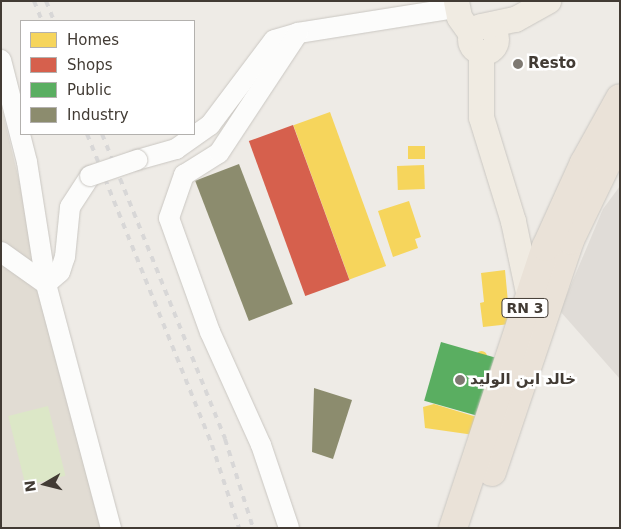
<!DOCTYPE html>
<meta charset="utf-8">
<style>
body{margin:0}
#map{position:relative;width:621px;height:529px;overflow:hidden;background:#eeebe6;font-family:"DejaVu Sans",Vazirmatn,sans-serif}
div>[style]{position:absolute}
.residential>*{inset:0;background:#e1dcd3}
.industrial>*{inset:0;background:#e0dcd7}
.green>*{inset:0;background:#dce7c7;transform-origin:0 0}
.homes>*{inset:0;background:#f6d55c;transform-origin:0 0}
.round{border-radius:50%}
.shops>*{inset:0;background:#d6604d;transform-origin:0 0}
.public>*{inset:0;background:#5aae61;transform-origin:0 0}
.industry>*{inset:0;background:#8c8c6e;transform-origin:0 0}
.roads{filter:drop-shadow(0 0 1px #cac7c2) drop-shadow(0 0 1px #cac7c2)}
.minor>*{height:20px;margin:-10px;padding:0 10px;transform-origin:10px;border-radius:10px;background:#fcfcfb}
.major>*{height:25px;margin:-12.5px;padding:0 12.5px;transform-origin:12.5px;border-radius:12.5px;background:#f0ebe2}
.major>.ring{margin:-12.5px;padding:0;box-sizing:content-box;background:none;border:25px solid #f0ebe2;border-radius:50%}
.highway>*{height:28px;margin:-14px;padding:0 14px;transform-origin:14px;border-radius:14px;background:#eae2d8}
.rail>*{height:4px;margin-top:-2px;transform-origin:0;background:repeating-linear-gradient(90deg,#d8d7d7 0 6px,transparent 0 12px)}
.bridges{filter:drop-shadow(0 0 1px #cac7c2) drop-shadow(0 0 1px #cac7c2)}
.minor-bridge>*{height:20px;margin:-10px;padding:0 10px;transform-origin:10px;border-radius:10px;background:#fcfcfb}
.dots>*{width:14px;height:14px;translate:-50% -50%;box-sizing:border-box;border:2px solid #fff;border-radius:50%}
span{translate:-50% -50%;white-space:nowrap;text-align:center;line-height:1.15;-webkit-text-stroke:5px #fff;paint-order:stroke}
.shield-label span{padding:1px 4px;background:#fff;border:1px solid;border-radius:4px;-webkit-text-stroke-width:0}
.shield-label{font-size:14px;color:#423b34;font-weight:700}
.poi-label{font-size:15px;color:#423b34;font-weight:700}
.left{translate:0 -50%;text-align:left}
.frame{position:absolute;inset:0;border:2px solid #423b34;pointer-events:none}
.legend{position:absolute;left:20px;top:20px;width:175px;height:115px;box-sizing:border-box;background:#fff;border:1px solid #b3b1ae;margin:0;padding:6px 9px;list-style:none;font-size:15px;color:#423b34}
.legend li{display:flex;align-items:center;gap:10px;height:25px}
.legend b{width:25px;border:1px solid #b3b1ae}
.north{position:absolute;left:20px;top:459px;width:50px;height:50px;-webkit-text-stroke:4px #fff;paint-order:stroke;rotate:262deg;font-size:14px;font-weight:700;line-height:20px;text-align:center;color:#423b34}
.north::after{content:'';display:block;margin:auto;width:18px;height:22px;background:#423b34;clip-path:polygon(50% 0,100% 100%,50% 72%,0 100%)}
</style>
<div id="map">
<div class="residential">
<i style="clip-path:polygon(1px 105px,44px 284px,102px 528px,1px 528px)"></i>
</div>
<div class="industrial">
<i style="clip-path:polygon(620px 186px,620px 379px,560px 311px,603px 209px)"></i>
</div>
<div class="green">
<i style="left:48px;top:406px;width:72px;height:41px;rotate:76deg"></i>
</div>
<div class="homes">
<i style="left:330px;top:112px;width:164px;height:39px;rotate:70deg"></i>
<i style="left:408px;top:146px;width:17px;height:13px"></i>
<i style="left:424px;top:165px;width:24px;height:27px;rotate:88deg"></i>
<i style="clip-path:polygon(409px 201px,421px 237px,415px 239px,418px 248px,393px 257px,378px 211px)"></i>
<i style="clip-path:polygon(505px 270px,510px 324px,483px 327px,480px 303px,484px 302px,481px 273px)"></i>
<i class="round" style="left:475.5px;top:350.5px;width:11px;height:11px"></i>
<i class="round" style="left:442px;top:359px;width:18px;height:18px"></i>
<i style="clip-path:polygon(434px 404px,480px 418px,474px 435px,425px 428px,423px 407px)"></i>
</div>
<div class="shops">
<i style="left:293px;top:125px;width:165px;height:47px;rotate:70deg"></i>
</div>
<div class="public">
<i style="left:441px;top:342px;width:57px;height:61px;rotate:16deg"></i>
</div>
<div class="industry">
<i style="left:239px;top:164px;width:150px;height:47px;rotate:69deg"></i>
<i style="clip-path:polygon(314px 388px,352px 400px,333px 459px,312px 452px)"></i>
</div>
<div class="roads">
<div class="minor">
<i style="left:1px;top:60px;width:105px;rotate:75.7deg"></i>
<i style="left:27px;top:162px;width:123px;rotate:81.1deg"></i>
<i style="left:46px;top:284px;width:253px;rotate:75.1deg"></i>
<i style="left:137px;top:160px;width:41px;rotate:-15.8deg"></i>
<i style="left:176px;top:149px;width:42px;rotate:-35.2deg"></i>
<i style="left:210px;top:125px;width:106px;rotate:-53deg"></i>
<i style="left:274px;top:40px;width:25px;rotate:-16deg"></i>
<i style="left:298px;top:33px;width:160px;rotate:-9deg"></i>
<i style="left:1px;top:252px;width:55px;rotate:35.4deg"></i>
<i style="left:46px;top:284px;width:18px;rotate:-41deg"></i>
<i style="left:60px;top:272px;width:16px;rotate:-72deg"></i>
<i style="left:65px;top:257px;width:50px;rotate:-84.3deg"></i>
<i style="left:70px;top:207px;width:37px;rotate:-57deg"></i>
<i style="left:289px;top:528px;width:88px;rotate:-108.6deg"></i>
<i style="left:261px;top:445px;width:124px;rotate:-114.3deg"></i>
<i style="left:210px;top:332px;width:121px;rotate:-109.8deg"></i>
<i style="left:169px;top:218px;width:46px;rotate:-70.8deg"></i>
<i style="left:184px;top:175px;width:41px;rotate:-32.2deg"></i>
<i style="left:219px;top:153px;width:144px;rotate:-56.6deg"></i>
</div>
<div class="major">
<i style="left:456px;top:1px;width:16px;rotate:79deg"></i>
<i style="left:459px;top:17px;width:21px;rotate:55deg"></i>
<i class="ring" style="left:470px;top:26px;width:1px;height:1px"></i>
<i style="left:481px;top:26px;width:35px;rotate:-12deg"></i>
<i style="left:515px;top:19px;width:38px;rotate:-29deg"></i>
<i style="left:481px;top:53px;width:64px;rotate:90deg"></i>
<i style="left:481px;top:117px;width:109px;rotate:72.9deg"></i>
<i style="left:513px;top:221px;width:78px;rotate:78.1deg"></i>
</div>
<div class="highway">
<i style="left:492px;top:472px;width:245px;rotate:-71.4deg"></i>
<i style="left:570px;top:240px;width:115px;rotate:-64.3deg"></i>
<i style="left:453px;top:528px;width:296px;rotate:-71.7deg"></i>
<i style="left:546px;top:247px;width:92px;rotate:-65.7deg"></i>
<i style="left:584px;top:163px;width:74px;rotate:-61deg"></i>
</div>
</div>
<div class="rail">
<i style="left:34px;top:1px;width:22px;rotate:68deg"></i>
<i style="left:46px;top:1px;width:22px;rotate:68deg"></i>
<i style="left:87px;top:134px;width:335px;rotate:68.1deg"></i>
<i style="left:212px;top:445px;width:87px;rotate:72deg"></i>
<i style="left:102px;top:134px;width:329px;rotate:68deg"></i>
<i style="left:225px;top:439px;width:93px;rotate:72.5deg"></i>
</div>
<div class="bridges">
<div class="minor-bridge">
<i style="left:90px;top:176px;width:50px;rotate:-18.8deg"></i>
</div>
</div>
<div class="dots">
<i style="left:518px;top:64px;background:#7e7972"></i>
<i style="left:460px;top:380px;background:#7e7972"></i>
</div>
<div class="shield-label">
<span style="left:525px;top:308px">RN 3</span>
</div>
<div class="poi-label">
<span class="left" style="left:528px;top:64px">Resto</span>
<span class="left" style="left:470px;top:380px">خالد ابن الوليد</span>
</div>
<div class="frame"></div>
<ul class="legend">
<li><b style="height:14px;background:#f6d55c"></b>Homes</li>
<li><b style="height:14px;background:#d6604d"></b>Shops</li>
<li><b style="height:14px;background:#5aae61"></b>Public</li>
<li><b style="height:14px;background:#8c8c6e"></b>Industry</li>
</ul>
<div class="north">N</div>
</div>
